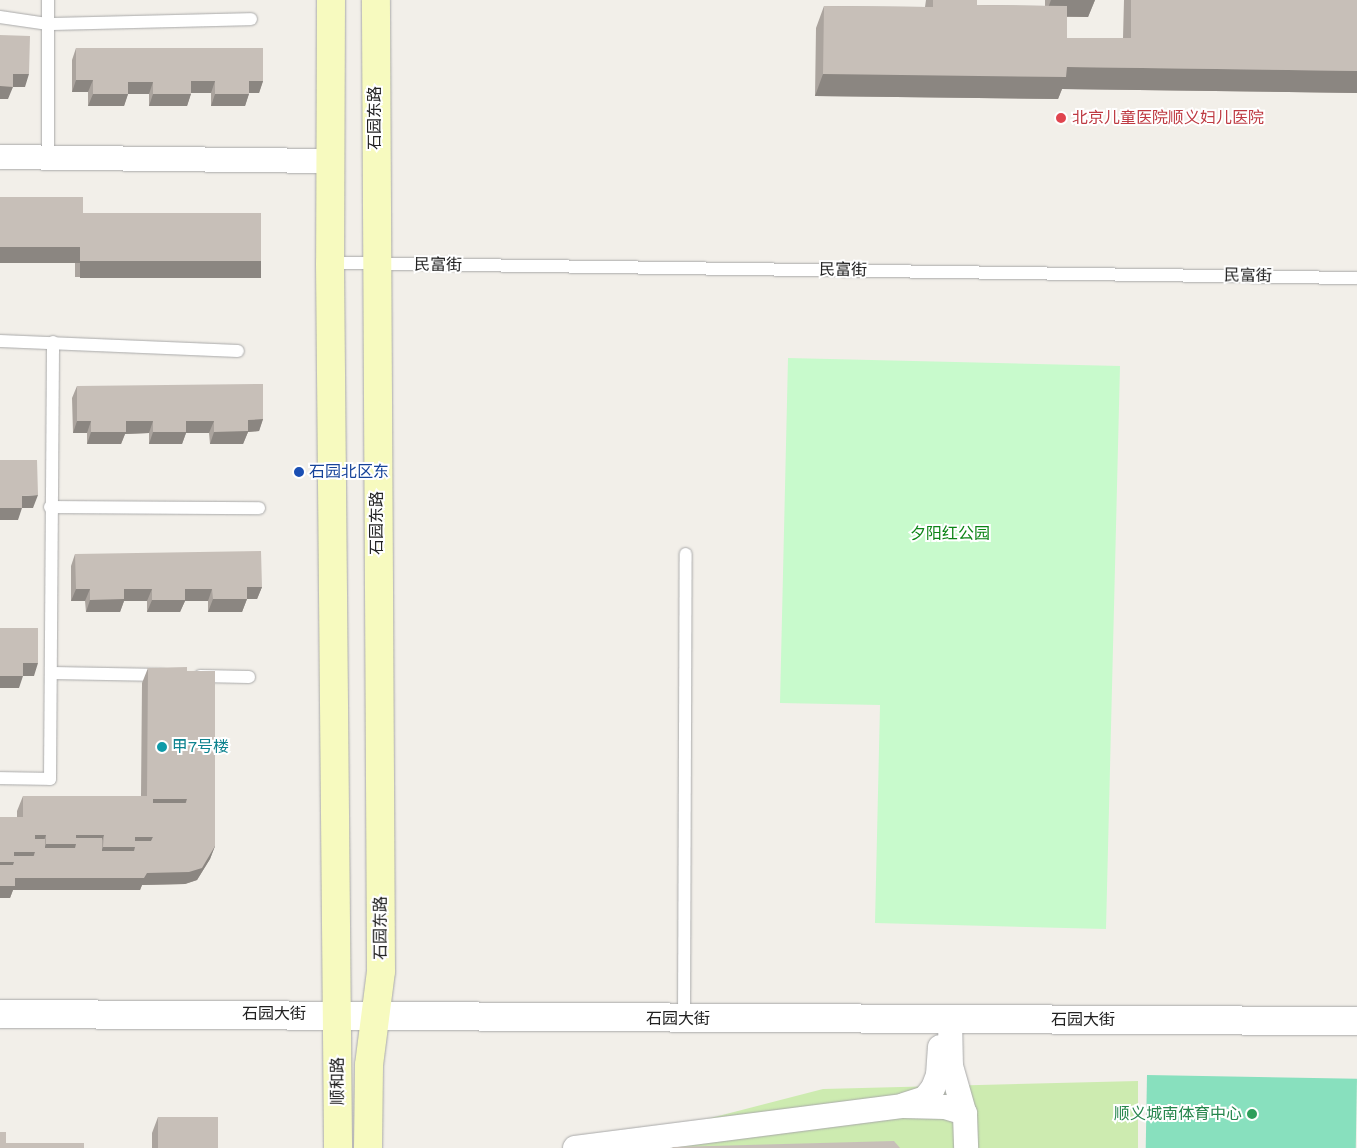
<!DOCTYPE html>
<meta charset="utf-8">
<style>
body{margin:0}
#map{position:relative;width:1357px;height:1148px;overflow:hidden;background:#f2efe9;font-family:"Work Sans","Noto Sans SC",sans-serif}
div>[style]{position:absolute}
.grass>*{inset:0;background:#cdebb0}
.park>*{inset:0;background:#c8facc}
.pitch>*{inset:0;background:#88e0be;transform-origin:0 0}
.roads{filter:drop-shadow(0 0 1px #a9a9a9) drop-shadow(0 0 1px #a9a9a9)}
.service>*{height:12px;margin:-6px;padding:0 6px;transform-origin:6px;border-radius:6px;background:#fff}
.minor>*{height:24px;margin:-12px;padding:0 12px;transform-origin:12px;border-radius:12px;background:#fff}
.tertiary>*{height:28px;margin:-14px;padding:0 14px;transform-origin:14px;border-radius:14px;background:#fff}
.secondary>*{height:28px;margin:-14px;padding:0 14px;transform-origin:14px;border-radius:14px;background:#f7fabf}
.wall>*{inset:0;background:#aba49e}
.shaded-wall>*{inset:0;background:#8b8681;transform-origin:0 0}
.building>*{inset:0;background:#c7bfb8;transform-origin:0 0}
.dots>*{width:14px;height:14px;translate:-50% -50%;box-sizing:border-box;border:2px solid #fff;border-radius:50%}
span{translate:-50% -50%;white-space:nowrap;text-align:center;line-height:1.15;-webkit-text-stroke:4px #fff;paint-order:stroke}
.street-label{font-size:16px;color:#222}
.health-label{font-size:16px;color:#be3a42}
.left{translate:0 -50%;text-align:left}
.transit-label{font-size:16px;color:#164399}
.park-label{font-size:16px;color:#0c8416}
.culture-label{font-size:16px;color:#0d838f}
.leisure-label{font-size:16px;color:#27864d}
.right{translate:-100% -50%;text-align:right}
</style>
<div id="map">
<div class="grass">
<i style="clip-path:polygon(1138px 1081px,1138px 1148px,594px 1148px,823px 1089px)"></i>
</div>
<div class="park">
<i style="clip-path:polygon(788px 358px,1120px 366px,1106px 929px,875px 923px,880px 705px,780px 703px)"></i>
</div>
<div class="pitch">
<i style="left:1147px;top:1075px;width:210px;height:73px;rotate:1deg"></i>
</div>
<div class="roads">
<div class="service">
<i style="left:48px;top:0;width:158px;rotate:90deg"></i>
<i style="left:0;top:17px;width:49px;rotate:8.3deg"></i>
<i style="left:48px;top:24px;width:203px;rotate:-1.4deg"></i>
<i style="left:330px;top:263px;width:1027px;rotate:0.84deg"></i>
<i style="left:0;top:341px;width:238px;rotate:2.4deg"></i>
<i style="left:50px;top:507px;width:209px;rotate:0.3deg"></i>
<i style="left:52px;top:673px;width:110px;rotate:1deg"></i>
<i style="left:200px;top:676px;width:49px;rotate:1.2deg"></i>
<i style="left:0;top:778px;width:50px;rotate:1.1deg"></i>
<i style="left:50px;top:779px;width:437px;rotate:-89.6deg"></i>
<i style="left:684px;top:1019px;width:465px;rotate:-89.8deg"></i>
</div>
<div class="minor">
<i style="left:0;top:157px;width:331px;rotate:0.7deg"></i>
<i style="left:950px;top:1020px;width:46px;rotate:88.8deg"></i>
<i style="left:951px;top:1066px;width:51px;rotate:74.1deg"></i>
<i style="left:965px;top:1115px;width:33px;rotate:88deg"></i>
<i style="left:904px;top:1105px;width:22px;rotate:-18deg"></i>
<i style="left:925px;top:1098px;width:13px;rotate:-51deg"></i>
<i style="left:933px;top:1088px;width:14px;rotate:-69deg"></i>
<i style="left:938px;top:1075px;width:28px;rotate:-86deg"></i>
<i style="left:575px;top:1148px;width:331px;rotate:-7.3deg"></i>
<i style="left:903px;top:1106px;width:42px;rotate:1.4deg"></i>
<i style="left:945px;top:1107px;width:21px;rotate:17deg"></i>
</div>
<div class="tertiary">
<i style="left:0;top:1014px;width:1357px;rotate:0.3deg"></i>
</div>
<div class="secondary">
<i style="left:331px;top:0;width:263px;rotate:90.2deg"></i>
<i style="left:330px;top:263px;width:885px;rotate:89.48deg"></i>
<i style="left:368px;top:1148px;width:83px;rotate:-89.3deg"></i>
<i style="left:369px;top:1065px;width:95px;rotate:-82.7deg"></i>
<i style="left:381px;top:971px;width:971px;rotate:-90.3deg"></i>
</div>
</div>
<div class="wall">
<i style="clip-path:polygon(926px 0,977px 0,977px 5px,1045px 6px,1045px 0,1095px 0,1088px 17px,1067px 17px,1067px 38px,1123px 38px,1124px 0,1357px 0,1357px 93px,1062px 89px,1058px 99px,815px 96px,816px 28px,824px 6px,925px 7px)"></i>
<i style="clip-path:polygon(76px 48px,263px 81px,259px 93px,249px 93px,245px 106px,211px 106px,211px 93px,191px 93px,187px 106px,149px 106px,149px 94px,128px 94px,124px 106px,88px 106px,88px 92px,72px 92px,72px 60px)"></i>
<i style="clip-path:polygon(83px 213px,256px 277px,75px 277px,75px 263px,0 263px)"></i>
<i style="clip-path:polygon(77px 386px,263px 419px,259px 431px,248px 432px,243px 444px,210px 444px,209px 433px,186px 433px,182px 444px,149px 444px,149px 433px,125px 434px,121px 444px,87px 444px,87px 433px,73px 433px,72px 398px)"></i>
<i style="clip-path:polygon(75px 554px,262px 587px,257px 599px,247px 599px,242px 612px,208px 612px,208px 601px,185px 601px,180px 612px,147px 612px,147px 601px,124px 601px,120px 612px,86px 612px,85px 601px,71px 601px,71px 566px)"></i>
<i style="clip-path:polygon(148px 668px,187px 671px,215px 846px,210px 859px,197px 880px,185px 884px,142px 885px,140px 890px,13px 890px,10px 898px,0 898px,17px 817px,17px 811px,23px 796px,141px 796px,142px 683px)"></i>
<i style="clip-path:polygon(158px 1117px,218px 1148px,152px 1148px,152px 1133px)"></i>
</div>
<div class="shaded-wall">
<i style="clip-path:polygon(1051px 0,1095px 0,1088px 17px,1045px 16px)"></i>
<i style="clip-path:polygon(1067px 67px,1357px 71px,1357px 93px,1062px 89px,1058px 99px,815px 96px,823px 74px)"></i>
<i style="clip-path:polygon(13px 74px,29px 74px,25px 87px,13px 87px,8px 99px,0 99px,0 86px)"></i>
<i style="clip-path:polygon(76px 80px,93px 80px,88px 92px,72px 92px)"></i>
<i style="clip-path:polygon(191px 81px,215px 81px,211px 93px,187px 93px)"></i>
<i style="clip-path:polygon(249px 81px,263px 81px,259px 93px,245px 93px)"></i>
<i style="clip-path:polygon(128px 82px,153px 82px,149px 94px,128px 94px,124px 106px,88px 106px,93px 94px)"></i>
<i style="clip-path:polygon(153px 94px,191px 94px,187px 106px,149px 106px)"></i>
<i style="clip-path:polygon(215px 94px,249px 94px,245px 106px,211px 106px)"></i>
<i style="left:0;top:247px;width:80px;height:16px"></i>
<i style="left:80px;top:261px;width:181px;height:17px"></i>
<i style="clip-path:polygon(263px 419px,259px 431px,248px 432px,243px 444px,210px 444px,214px 432px,248px 420px)"></i>
<i style="clip-path:polygon(77px 421px,91px 421px,87px 433px,73px 433px)"></i>
<i style="clip-path:polygon(126px 421px,153px 421px,149px 433px,125px 434px,121px 444px,87px 444px,91px 432px)"></i>
<i style="clip-path:polygon(186px 421px,214px 421px,209px 433px,186px 433px,182px 444px,149px 444px,153px 432px)"></i>
<i style="clip-path:polygon(38px 495px,33px 508px,22px 508px,18px 520px,0 520px,0 508px,22px 496px)"></i>
<i style="clip-path:polygon(247px 587px,262px 587px,257px 599px,242px 599px,247px 599px,242px 612px,208px 612px,213px 599px)"></i>
<i style="clip-path:polygon(76px 589px,90px 589px,85px 601px,71px 601px)"></i>
<i style="clip-path:polygon(124px 589px,152px 589px,147px 601px,124px 601px,120px 612px,86px 612px,90px 600px)"></i>
<i style="clip-path:polygon(185px 589px,212px 589px,208px 601px,185px 601px,180px 612px,147px 612px,152px 600px)"></i>
<i style="clip-path:polygon(23px 663px,38px 663px,34px 676px,23px 676px,19px 688px,0 688px,0 676px)"></i>
<i style="clip-path:polygon(153px 799px,187px 799px,181px 815px,152px 815px)"></i>
<i style="clip-path:polygon(35px 835px,46px 835px,40px 851px,34px 851px)"></i>
<i style="clip-path:polygon(76px 835px,104px 835px,98px 851px,40px 860px,46px 844px)"></i>
<i style="clip-path:polygon(135px 837px,153px 837px,147px 853px,97px 863px,103px 847px)"></i>
<i style="clip-path:polygon(215px 846px,210px 859px,197px 880px,185px 884px,142px 885px,140px 890px,13px 890px,10px 898px,0 898px,0 886px,15px 878px,147px 873px)"></i>
<i style="clip-path:polygon(14px 852px,35px 852px,29px 868px,0 877px,0 862px)"></i>
</div>
<div class="building">
<i style="clip-path:polygon(933px 0,977px 0,977px 5px,1067px 6px,1067px 38px,1131px 38px,1131px 0,1357px 0,1357px 71px,1067px 67px,1066px 77px,823px 74px,824px 6px,933px 7px)"></i>
<i style="clip-path:polygon(0 35px,30px 36px,29px 74px,13px 74px,13px 87px,0 86px)"></i>
<i style="clip-path:polygon(76px 48px,263px 48px,263px 81px,249px 81px,249px 94px,215px 94px,215px 81px,191px 81px,191px 94px,153px 94px,153px 82px,128px 82px,128px 94px,93px 94px,93px 80px,76px 80px)"></i>
<i style="clip-path:polygon(0 197px,83px 197px,83px 213px,261px 213px,261px 261px,80px 261px,80px 247px,0 247px)"></i>
<i style="clip-path:polygon(263px 384px,263px 419px,248px 420px,248px 431px,214px 432px,214px 421px,186px 421px,186px 432px,153px 432px,153px 421px,126px 421px,126px 432px,91px 432px,91px 421px,77px 421px,77px 386px)"></i>
<i style="clip-path:polygon(0 460px,37px 460px,38px 495px,22px 496px,22px 508px,0 508px)"></i>
<i style="clip-path:polygon(261px 551px,262px 587px,247px 587px,247px 599px,213px 599px,212px 589px,185px 589px,185px 600px,152px 600px,152px 589px,124px 589px,124px 599px,90px 600px,90px 589px,76px 589px,75px 554px)"></i>
<i style="clip-path:polygon(0 628px,38px 628px,38px 663px,23px 663px,23px 676px,0 676px)"></i>
<i style="clip-path:polygon(187px 667px,187px 799px,153px 799px,153px 837px,135px 837px,135px 847px,103px 847px,104px 835px,76px 835px,76px 844px,46px 844px,46px 835px,35px 835px,35px 852px,14px 852px,14px 862px,0 862px,0 817px,23px 817px,23px 796px,147px 796px,148px 668px)"></i>
<i style="clip-path:polygon(187px 671px,215px 671px,215px 846px,202px 868px,189px 872px,147px 873px,144px 878px,15px 878px,15px 886px,0 886px,0 865px,13px 865px,14px 862px,14px 856px,34px 856px,35px 852px,35px 839px,45px 839px,45px 848px,75px 848px,76px 844px,76px 838px,102px 838px,102px 851px,134px 851px,135px 847px,135px 841px,151px 841px,153px 837px,153px 803px,186px 803px,187px 799px)"></i>
<i style="left:158px;top:1117px;width:60px;height:31px"></i>
<i style="clip-path:polygon(0 1132px,6px 1132px,6px 1143px,84px 1143px,84px 1148px,0 1148px)"></i>
<i style="clip-path:polygon(894px 1141px,900px 1148px,672px 1148px,673px 1147px)"></i>
</div>
<div class="dots">
<i style="left:1061px;top:118px;background:#e0444e"></i>
<i style="left:299px;top:472px;background:#1a4fb4"></i>
<i style="left:162px;top:747px;background:#0f9aa8"></i>
<i style="left:1252px;top:1114px;background:#2e9e5b"></i>
</div>
<div class="street-label">
<span style="left:375px;top:118px;rotate:-90deg">石园东路</span>
<span style="left:438px;top:265px;rotate:1deg">民富街</span>
<span style="left:843px;top:270px;rotate:1deg">民富街</span>
<span style="left:1248px;top:276px;rotate:1deg">民富街</span>
<span style="left:377px;top:523px;rotate:-90deg">石园东路</span>
<span style="left:381px;top:928px;rotate:-90deg">石园东路</span>
<span style="left:274px;top:1014px">石园大街</span>
<span style="left:678px;top:1019px">石园大街</span>
<span style="left:1083px;top:1020px">石园大街</span>
<span style="left:338px;top:1081px;rotate:-90deg">顺和路</span>
</div>
<div class="health-label">
<span class="left" style="left:1072px;top:118px">北京儿童医院顺义妇儿医院</span>
</div>
<div class="transit-label">
<span class="left" style="left:309px;top:472px">石园北区东</span>
</div>
<div class="park-label">
<span style="left:950px;top:534px">夕阳红公园</span>
</div>
<div class="culture-label">
<span class="left" style="left:172px;top:747px">甲7号楼</span>
</div>
<div class="leisure-label">
<span class="right" style="left:1242px;top:1114px">顺义城南体育中心</span>
</div>
</div>
